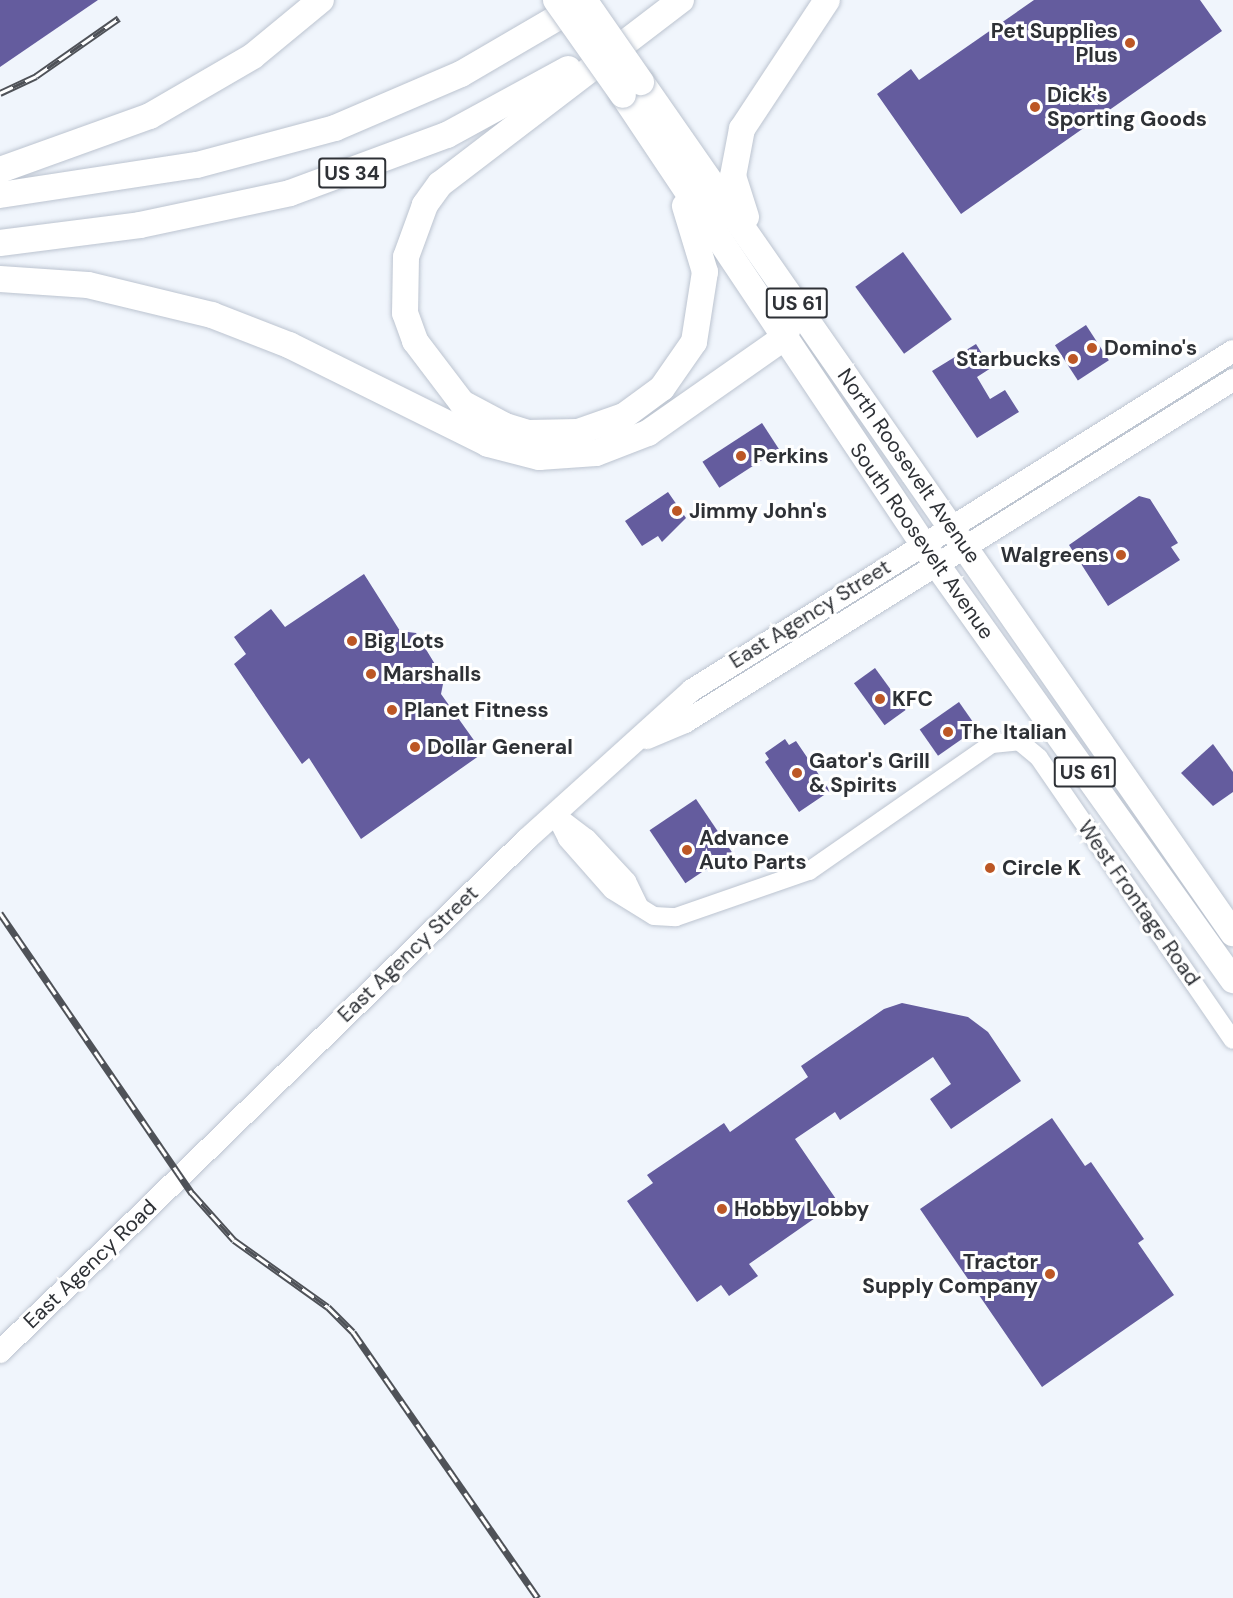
<!DOCTYPE html>
<style>
body{margin:0}
#map{position:relative;width:1233px;height:1598px;overflow:hidden;background:#f0f5fc;font-family:"DM Sans",sans-serif}
div>[style]{position:absolute}
.building>*{inset:0;background:#645c9e;transform-origin:0 0}
.roads{filter:drop-shadow(0 0 2px #bcc4d0) drop-shadow(0 0 2px #bcc4d0)}
.minor>*{height:18px;margin:-9px;padding:0 9px;transform-origin:9px;border-radius:9px;background:#fff}
.major>*{height:22px;margin:-11px;padding:0 11px;transform-origin:11px;border-radius:11px;background:#fff}
.highway>*{height:26px;margin:-13px;padding:0 13px;transform-origin:13px;border-radius:13px;background:#fff}
.rail>*{height:7px;margin-top:-3.5px;transform-origin:0;background:repeating-linear-gradient(90deg,#fff 0 14px,#4f5258 0 28px);box-sizing:border-box;border-block:2px solid #4f5258}
.bridges{filter:drop-shadow(0 0 2px #bcc4d0) drop-shadow(0 0 2px #bcc4d0)}
.highway-bridge>*{height:26px;margin:-13px;padding:0 13px;transform-origin:13px;border-radius:13px;background:#fff}
.dots>*{width:16px;height:16px;translate:-50% -50%;box-sizing:border-box;border:3px solid #fff;border-radius:50%}
span{translate:-50% -50%;white-space:nowrap;text-align:center;line-height:1.15;-webkit-text-stroke:6px #fff;paint-order:stroke}
.shield-label span{padding:2px 4px;background:#fff;border:2px solid;border-radius:4px;-webkit-text-stroke-width:0}
.shield-label{font-size:20px;color:#2e3136;font-weight:700}
.poi-label{font-size:21px;color:#2e3136;font-weight:700}
.right{translate:-100% -50%;text-align:right}
.left{translate:0 -50%;text-align:left}
.street-label{font-size:21px;color:#2e3136}
</style>
<div id="map">
<div class="building">
<i style="clip-path:polygon(0 0,98px 0,0 67px)"></i>
<i style="clip-path:polygon(1034px 0,1200px 0,1222px 31px,961px 214px,877px 94px,911px 69px,919px 80px)"></i>
<i style="left:903px;top:252px;width:83px;height:59px;rotate:54deg"></i>
<i style="left:1086px;top:325px;width:42px;height:37px;rotate:57deg"></i>
<i style="clip-path:polygon(976px 344px,991px 368px,977px 377px,990px 399px,1005px 390px,1019px 412px,977px 438px,932px 371px)"></i>
<i style="left:762px;top:423px;width:31px;height:71px;rotate:57deg"></i>
<i style="clip-path:polygon(668px 492px,686px 518px,662px 542px,658px 536px,642px 546px,625px 521px)"></i>
<i style="clip-path:polygon(1139px 496px,1150px 499px,1178px 543px,1171px 547px,1180px 560px,1108px 606px,1069px 545px)"></i>
<i style="clip-path:polygon(364px 574px,400px 631px,416px 633px,444px 679px,441px 694px,483px 753px,361px 839px,309px 758px,302px 764px,234px 664px,246px 654px,234px 637px,271px 609px,285px 627px)"></i>
<i style="left:875px;top:668px;width:52px;height:26px;rotate:54deg"></i>
<i style="left:959px;top:702px;width:32px;height:48px;rotate:55deg"></i>
<i style="clip-path:polygon(785px 739px,789px 745px,796px 741px,830px 791px,799px 812px,765px 762px,769px 759px,765px 753px)"></i>
<i style="clip-path:polygon(1213px 744px,1233px 772px,1233px 792px,1213px 806px,1181px 773px)"></i>
<i style="left:696px;top:799px;width:64px;height:56px;rotate:56deg"></i>
<i style="clip-path:polygon(902px 1003px,968px 1017px,988px 1032px,1021px 1081px,951px 1129px,930px 1099px,951px 1084px,933px 1057px,840px 1120px,835px 1112px,795px 1139px,838px 1202px,749px 1264px,758px 1276px,729px 1296px,721px 1285px,697px 1302px,627px 1201px,653px 1183px,647px 1175px,724px 1123px,730px 1132px,808px 1077px,801px 1066px,884px 1009px)"></i>
<i style="clip-path:polygon(1052px 1118px,1085px 1166px,1091px 1162px,1144px 1239px,1138px 1243px,1174px 1295px,1042px 1387px,920px 1209px)"></i>
</div>
<div class="roads">
<div class="minor">
<i style="left:554px;top:813px;width:29px;rotate:63deg"></i>
<i style="left:567px;top:839px;width:68px;rotate:48.6deg"></i>
<i style="left:612px;top:890px;width:49px;rotate:31.8deg"></i>
<i style="left:654px;top:916px;width:22px;rotate:3deg"></i>
<i style="left:676px;top:917px;width:141px;rotate:-19.1deg"></i>
<i style="left:809px;top:871px;width:223px;rotate:-34.8deg"></i>
<i style="left:992px;top:744px;width:27px;rotate:-6deg"></i>
<i style="left:1019px;top:741px;width:26px;rotate:40deg"></i>
<i style="left:1039px;top:758px;width:342px;rotate:55.5deg"></i>
<i style="left:555px;top:814px;width:40px;rotate:37deg"></i>
<i style="left:587px;top:838px;width:59px;rotate:47.1deg"></i>
<i style="left:627px;top:881px;width:28px;rotate:64deg"></i>
</div>
<div class="major">
<i style="left:647px;top:738px;width:41px;rotate:-22.8deg"></i>
<i style="left:685px;top:722px;width:646px;rotate:-31.97deg"></i>
<i style="left:0;top:1352px;width:735px;rotate:-44.23deg"></i>
<i style="left:527px;top:839px;width:222px;rotate:-42.1deg"></i>
<i style="left:692px;top:690px;width:638px;rotate:-32.07deg"></i>
</div>
<div class="highway">
<i style="left:681px;top:0;width:303px;rotate:142.6deg"></i>
<i style="left:440px;top:184px;width:26px;rotate:126deg"></i>
<i style="left:425px;top:205px;width:55px;rotate:110.1deg"></i>
<i style="left:406px;top:257px;width:56px;rotate:91deg"></i>
<i style="left:405px;top:313px;width:30px;rotate:70deg"></i>
<i style="left:415px;top:341px;width:78px;rotate:52.8deg"></i>
<i style="left:462px;top:403px;width:49px;rotate:28.1deg"></i>
<i style="left:505px;top:426px;width:24px;rotate:17deg"></i>
<i style="left:528px;top:433px;width:50px;rotate:-1.1deg"></i>
<i style="left:578px;top:432px;width:49px;rotate:-19.2deg"></i>
<i style="left:624px;top:416px;width:47px;rotate:-36.4deg"></i>
<i style="left:662px;top:388px;width:56px;rotate:-55.2deg"></i>
<i style="left:694px;top:342px;width:71px;rotate:-81.1deg"></i>
<i style="left:705px;top:272px;width:69px;rotate:-106.9deg"></i>
<i style="left:641px;top:82px;width:1037px;rotate:55.18deg"></i>
<i style="left:623px;top:95px;width:565px;rotate:56.25deg"></i>
<i style="left:937px;top:565px;width:510px;rotate:54.5deg"></i>
<i style="left:0;top:170px;width:159px;rotate:-19.8deg"></i>
<i style="left:150px;top:116px;width:119px;rotate:-30.2deg"></i>
<i style="left:253px;top:56px;width:88px;rotate:-39.5deg"></i>
<i style="left:0;top:195px;width:199px;rotate:-8.7deg"></i>
<i style="left:197px;top:165px;width:143px;rotate:-15deg"></i>
<i style="left:335px;top:128px;width:137px;rotate:-23.2deg"></i>
<i style="left:461px;top:74px;width:143px;rotate:-30.3deg"></i>
<i style="left:746px;top:217px;width:43px;rotate:-107.6deg"></i>
<i style="left:733px;top:176px;width:48px;rotate:-79.2deg"></i>
<i style="left:742px;top:129px;width:154px;rotate:-56.6deg"></i>
<i style="left:0;top:243px;width:141px;rotate:-7.3deg"></i>
<i style="left:140px;top:225px;width:153px;rotate:-12deg"></i>
<i style="left:290px;top:193px;width:167px;rotate:-20.3deg"></i>
<i style="left:447px;top:135px;width:138px;rotate:-28.6deg"></i>
<i style="left:0;top:279px;width:88px;rotate:3.9deg"></i>
<i style="left:88px;top:285px;width:128px;rotate:13.6deg"></i>
<i style="left:212px;top:315px;width:83px;rotate:21.3deg"></i>
<i style="left:289px;top:345px;width:222px;rotate:26.4deg"></i>
<i style="left:488px;top:444px;width:53px;rotate:14.3deg"></i>
<i style="left:539px;top:457px;width:57px;rotate:-4deg"></i>
<i style="left:596px;top:453px;width:56px;rotate:-21deg"></i>
<i style="left:648px;top:433px;width:167px;rotate:-35deg"></i>
<i style="left:785px;top:337px;width:16px;rotate:-72deg"></i>
</div>
</div>
<div class="rail">
<i style="left:0;top:93px;width:40px;rotate:-25deg"></i>
<i style="left:36px;top:76px;width:101px;rotate:-34.9deg"></i>
<i style="left:0;top:913px;width:340px;rotate:55.6deg"></i>
<i style="left:192px;top:1193px;width:63px;rotate:48.2deg"></i>
<i style="left:234px;top:1240px;width:115px;rotate:35.5deg"></i>
<i style="left:328px;top:1307px;width:35px;rotate:45deg"></i>
<i style="left:353px;top:1332px;width:324px;rotate:55.2deg"></i>
</div>
<div class="bridges">
<div class="highway-bridge">
<i style="left:556px;top:0;width:116px;rotate:54.8deg"></i>
<i style="left:584px;top:0;width:100px;rotate:55.2deg"></i>
</div>
</div>
<div class="dots">
<i style="left:1130px;top:43px;background:#bc5725"></i>
<i style="left:1035px;top:107px;background:#bc5725"></i>
<i style="left:1092px;top:348px;background:#bc5725"></i>
<i style="left:1073px;top:359px;background:#bc5725"></i>
<i style="left:741px;top:456px;background:#bc5725"></i>
<i style="left:677px;top:511px;background:#bc5725"></i>
<i style="left:1121px;top:555px;background:#bc5725"></i>
<i style="left:352px;top:641px;background:#bc5725"></i>
<i style="left:371px;top:674px;background:#bc5725"></i>
<i style="left:880px;top:699px;background:#bc5725"></i>
<i style="left:392px;top:710px;background:#bc5725"></i>
<i style="left:948px;top:732px;background:#bc5725"></i>
<i style="left:415px;top:747px;background:#bc5725"></i>
<i style="left:797px;top:773px;background:#bc5725"></i>
<i style="left:687px;top:850px;background:#bc5725"></i>
<i style="left:990px;top:868px;background:#bc5725"></i>
<i style="left:722px;top:1209px;background:#bc5725"></i>
<i style="left:1050px;top:1274px;background:#bc5725"></i>
</div>
<div class="shield-label">
<span style="left:352px;top:173px">US 34</span>
<span style="left:797px;top:303px">US 61</span>
<span style="left:1085px;top:772px">US 61</span>
</div>
<div class="poi-label">
<span class="right" style="left:1118px;top:43px">Pet Supplies<br>Plus</span>
<span class="left" style="left:1047px;top:107px">Dick's<br>Sporting Goods</span>
<span class="left" style="left:1104px;top:348px">Domino's</span>
<span class="right" style="left:1061px;top:359px">Starbucks</span>
<span class="left" style="left:753px;top:456px">Perkins</span>
<span class="left" style="left:689px;top:511px">Jimmy John's</span>
<span class="right" style="left:1109px;top:555px">Walgreens</span>
<span class="left" style="left:364px;top:641px">Big Lots</span>
<span class="left" style="left:383px;top:674px">Marshalls</span>
<span class="left" style="left:892px;top:699px">KFC</span>
<span class="left" style="left:404px;top:710px">Planet Fitness</span>
<span class="left" style="left:960px;top:732px">The Italian</span>
<span class="left" style="left:427px;top:747px">Dollar General</span>
<span class="left" style="left:809px;top:773px">Gator's Grill<br>&amp; Spirits</span>
<span class="left" style="left:699px;top:850px">Advance<br>Auto Parts</span>
<span class="left" style="left:1002px;top:868px">Circle K</span>
<span class="left" style="left:734px;top:1209px">Hobby Lobby</span>
<span class="right" style="left:1038px;top:1274px">Tractor<br>Supply Company</span>
</div>
<div class="street-label">
<span style="left:909px;top:466px;rotate:55deg">North Roosevelt Avenue</span>
<span style="left:922px;top:541px;rotate:55deg">South Roosevelt Avenue</span>
<span style="left:810px;top:614px;rotate:-32deg">East Agency Street</span>
<span style="left:1139px;top:903px;rotate:55deg">West Frontage Road</span>
<span style="left:408px;top:954px;rotate:-44deg">East Agency Street</span>
<span style="left:90px;top:1264px;rotate:-44deg">East Agency Road</span>
</div>
</div>
